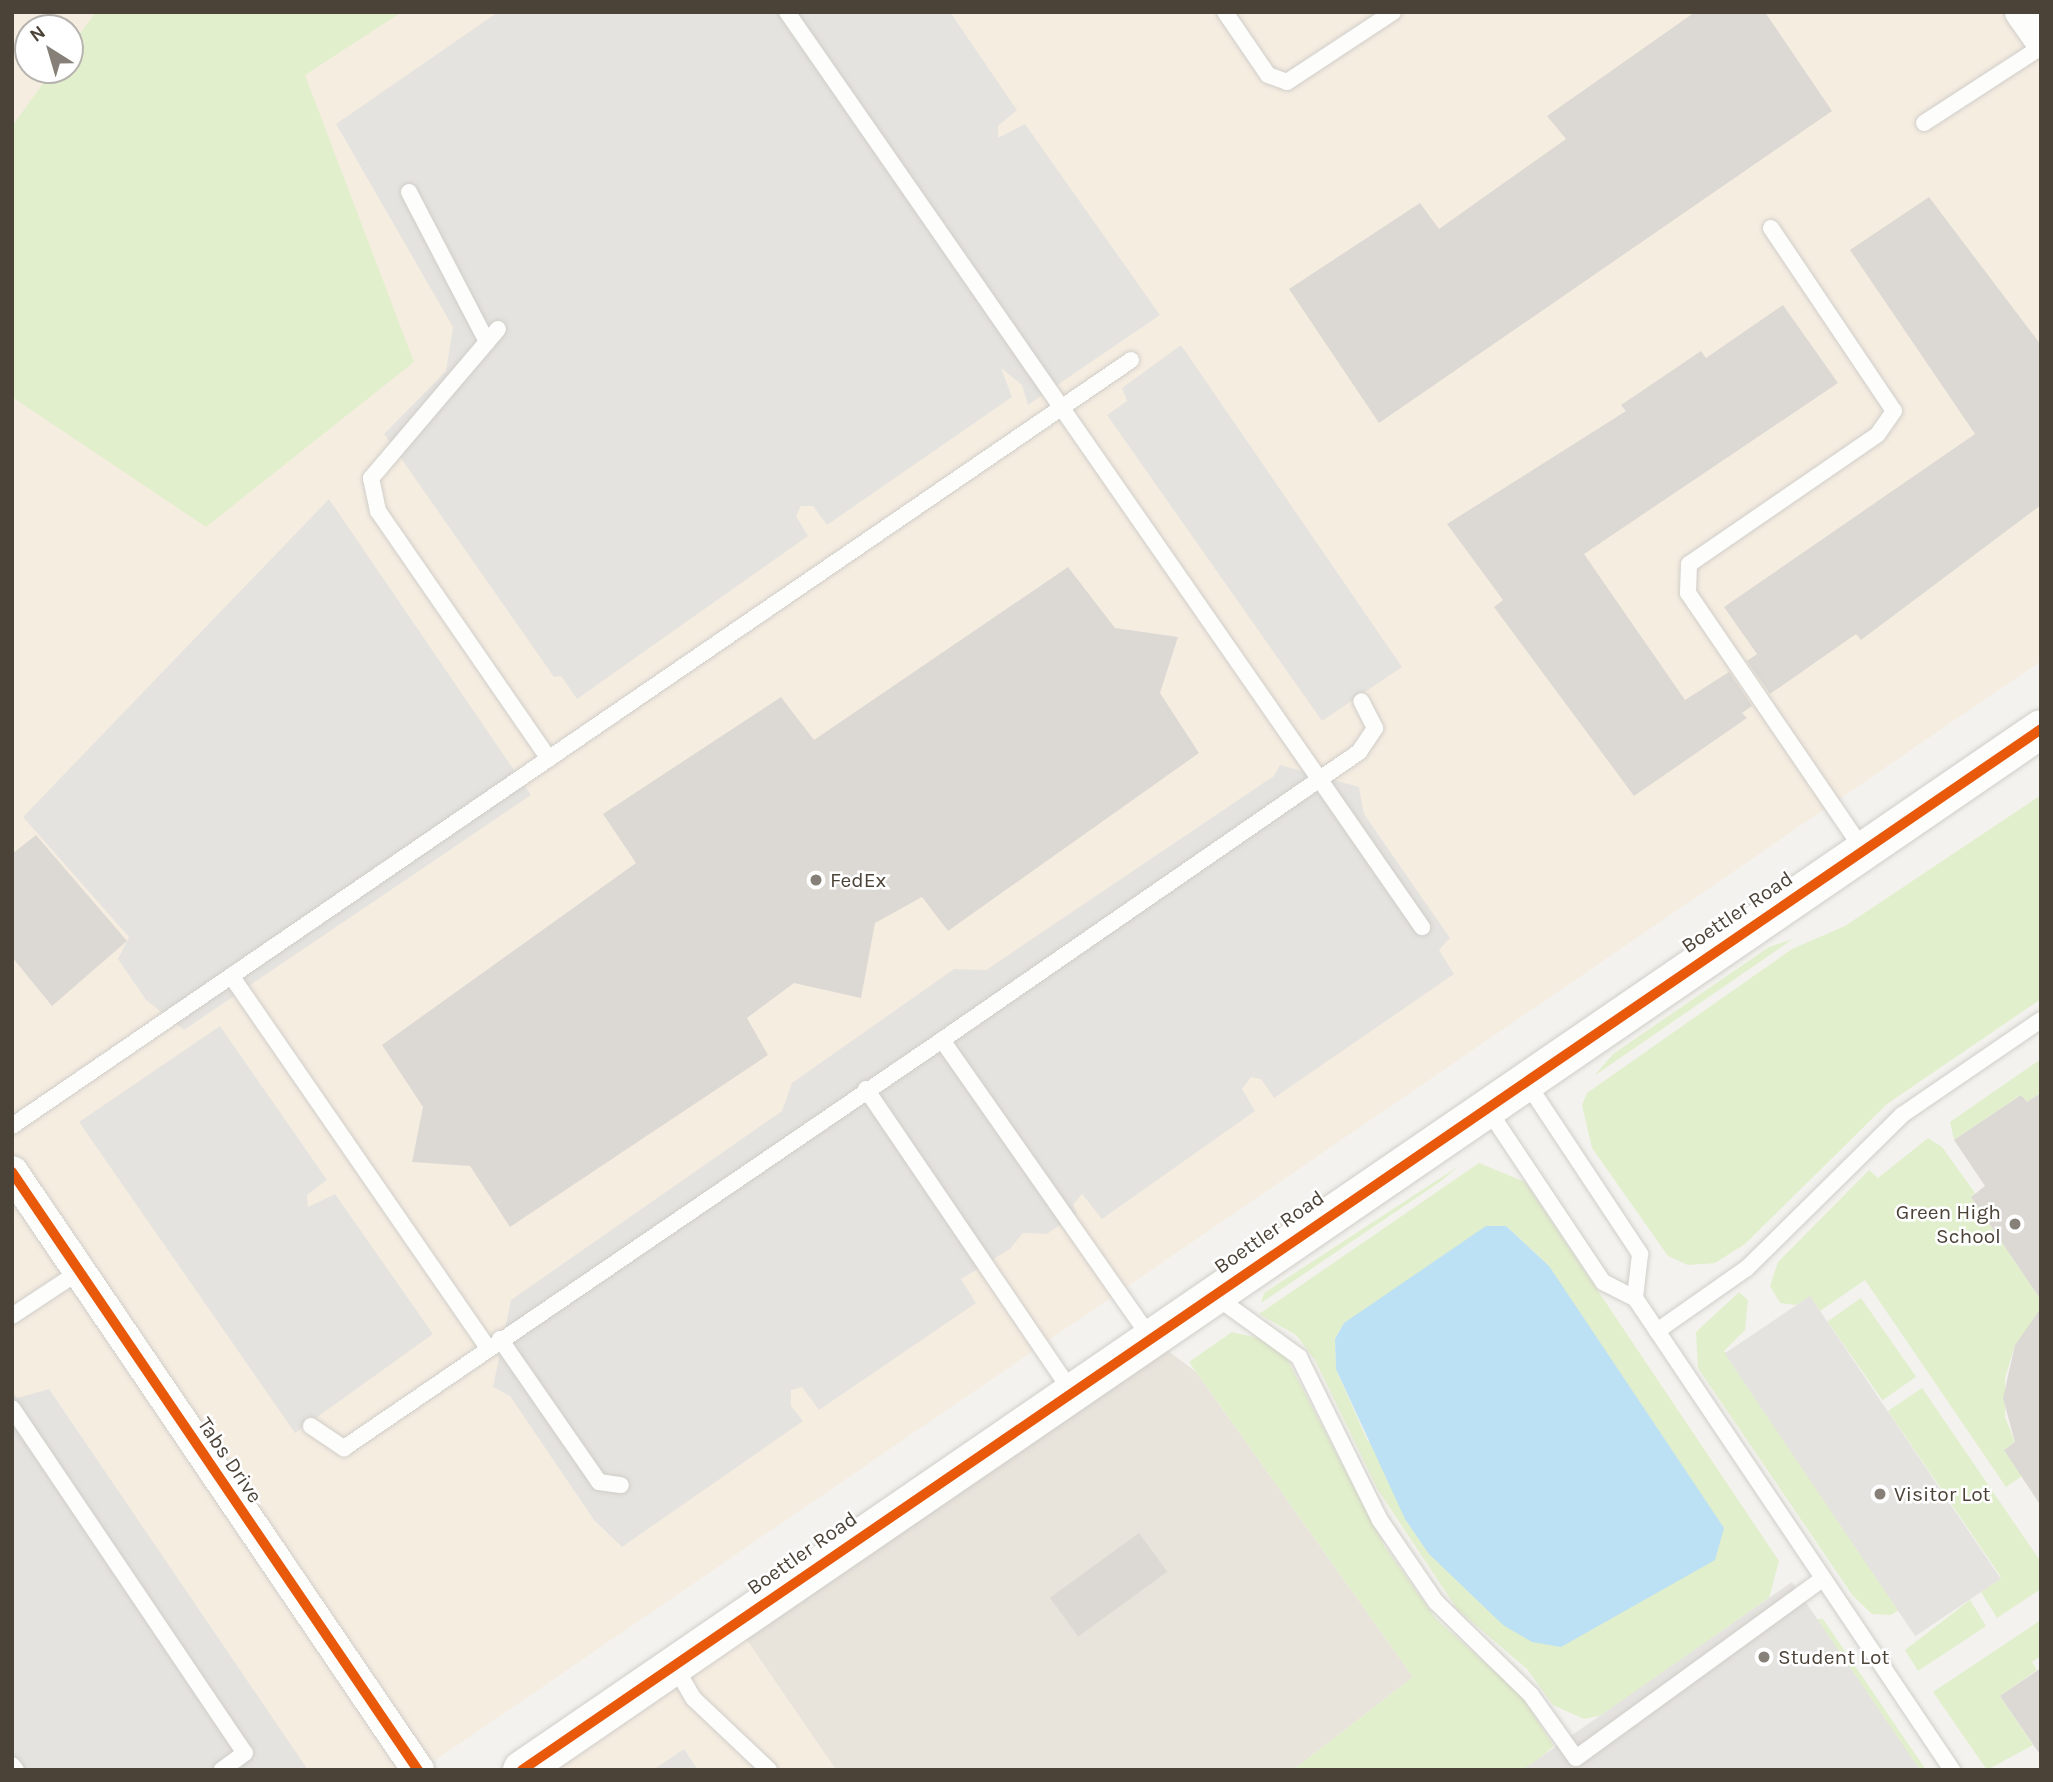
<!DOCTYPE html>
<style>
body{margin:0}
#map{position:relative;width:2053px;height:1782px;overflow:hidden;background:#f3f2ee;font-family:Karla,sans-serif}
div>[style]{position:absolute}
.residential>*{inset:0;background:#e8e3db}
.commercial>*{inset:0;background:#f6ede1}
.green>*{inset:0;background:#e2efcc;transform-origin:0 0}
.parking>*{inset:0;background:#e5e3df;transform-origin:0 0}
.water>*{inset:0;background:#bce0f4}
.building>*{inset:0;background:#dcd9d4;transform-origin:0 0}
.roads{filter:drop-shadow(0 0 2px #d0cec9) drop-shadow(0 0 2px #d0cec9)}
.service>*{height:16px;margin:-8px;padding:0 8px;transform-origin:8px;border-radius:8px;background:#fdfdfc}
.minor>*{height:32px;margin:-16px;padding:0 16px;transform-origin:16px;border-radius:16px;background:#fdfdfc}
.tertiary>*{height:38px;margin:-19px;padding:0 19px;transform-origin:19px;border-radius:19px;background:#fdfdfc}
.cycleway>*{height:10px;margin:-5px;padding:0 5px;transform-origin:5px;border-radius:5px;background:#e8590c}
.dots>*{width:19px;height:19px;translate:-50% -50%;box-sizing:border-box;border:4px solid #fff;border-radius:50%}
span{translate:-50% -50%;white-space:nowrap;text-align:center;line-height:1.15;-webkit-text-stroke:5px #fff;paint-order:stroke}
.poi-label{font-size:21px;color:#4c4338}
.left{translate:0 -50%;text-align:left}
.right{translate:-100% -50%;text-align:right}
.street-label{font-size:21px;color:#4c4338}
.frame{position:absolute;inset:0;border:14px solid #4c4338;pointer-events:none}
.north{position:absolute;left:14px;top:14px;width:70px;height:70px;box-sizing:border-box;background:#fff;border:2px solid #b7b4af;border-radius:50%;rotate:323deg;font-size:19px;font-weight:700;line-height:28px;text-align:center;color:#4c4338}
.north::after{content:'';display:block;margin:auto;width:24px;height:32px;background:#868078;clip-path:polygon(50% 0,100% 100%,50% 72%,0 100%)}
</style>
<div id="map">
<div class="residential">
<i style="clip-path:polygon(1150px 1337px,1196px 1372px,1413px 1677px,1293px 1770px,836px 1770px,735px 1623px)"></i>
</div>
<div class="commercial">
<i style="clip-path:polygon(evenodd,12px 12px,2041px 12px,2041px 661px,421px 1770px,12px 1770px,12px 12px,28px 28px,70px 28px,70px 70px,28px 70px,28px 28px)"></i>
<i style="clip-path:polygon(735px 1623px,836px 1770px,522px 1770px)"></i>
</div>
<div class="green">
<i style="clip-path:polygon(96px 12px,402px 12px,305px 75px,414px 362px,206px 527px,12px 397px,12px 126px,53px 70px,70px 70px,70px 47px)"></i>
<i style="clip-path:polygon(2041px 795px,2041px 999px,1887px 1104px,1745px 1244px,1715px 1263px,1688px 1265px,1668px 1256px,1592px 1148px,1582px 1105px,1587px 1093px,1792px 949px,1845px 926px)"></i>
<i style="clip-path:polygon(1793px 939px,1594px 1076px,1613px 1054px,1769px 947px)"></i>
<i style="clip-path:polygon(2041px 1059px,2041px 1093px,2027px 1102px,2021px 1095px,1954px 1140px,1950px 1122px)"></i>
<i style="clip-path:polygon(1928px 1138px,1942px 1147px,1975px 1193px,1971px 1197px,2041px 1300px,2041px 1315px,2015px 1345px,2005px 1378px,2005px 1417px,2015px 1442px,2004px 1450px,2022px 1476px,2006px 1487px,1865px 1280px,1820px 1311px,1810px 1297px,1796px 1305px,1780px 1303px,1770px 1286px,1778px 1262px,1869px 1170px,1878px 1178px)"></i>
<i style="clip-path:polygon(evenodd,1479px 1163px,1525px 1182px,1779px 1561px,1769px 1598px,1602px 1715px,1584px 1719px,1553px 1705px,1527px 1669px,1457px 1609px,1378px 1490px,1315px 1360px,1296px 1335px,1259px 1314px,1479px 1163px,1506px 1226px,1549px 1266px,1368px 1442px,1336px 1369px,1335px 1339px,1344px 1323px,1506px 1226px)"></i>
<i style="clip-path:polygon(1459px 1166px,1441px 1181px,1261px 1303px,1264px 1293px)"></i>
<i style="clip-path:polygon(1739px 1292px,1748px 1300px,1745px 1330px,1724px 1351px,1921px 1596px,1891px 1615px,1872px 1614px,1853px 1596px,1698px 1368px,1696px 1332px)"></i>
<i style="left:1861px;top:1298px;width:96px;height:41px;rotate:55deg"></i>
<i style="clip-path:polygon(1232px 1332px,1266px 1340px,1286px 1357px,1385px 1547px,1436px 1619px,1520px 1694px,1554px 1746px,1526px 1770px,1293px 1770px,1413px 1677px,1189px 1362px)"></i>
<i style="clip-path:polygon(1922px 1388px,2041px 1562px,2041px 1589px,1997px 1618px,1981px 1592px,2001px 1577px,1888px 1411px)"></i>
<i style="clip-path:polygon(1970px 1600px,1986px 1626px,1918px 1671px,1905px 1650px)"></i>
<i style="clip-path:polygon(1813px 1619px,1823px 1619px,1926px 1770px,1906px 1770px)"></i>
<i style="clip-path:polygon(2041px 1620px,2041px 1656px,2032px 1662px,2037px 1670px,2000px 1696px,2033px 1745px,1987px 1770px,1933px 1692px)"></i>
</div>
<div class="parking">
<i style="clip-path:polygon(498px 12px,950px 12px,1017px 110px,998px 126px,998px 138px,1025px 124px,1160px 315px,1028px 405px,1022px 385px,1001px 368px,1012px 397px,827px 525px,813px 506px,801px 506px,796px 516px,808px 536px,577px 699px,561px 676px,554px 677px,384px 434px,446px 371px,453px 327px,336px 124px)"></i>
<i style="clip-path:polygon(1181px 345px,1402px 667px,1322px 721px,1107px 415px,1127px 401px,1122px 388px)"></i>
<i style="clip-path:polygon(329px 499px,531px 795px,184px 1030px,146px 1000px,118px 959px,129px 937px,23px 817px)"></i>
<i style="clip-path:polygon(1280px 765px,1359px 787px,1364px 814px,1450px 938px,1439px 950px,1454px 974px,1274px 1098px,1261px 1079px,1251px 1077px,1242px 1089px,1255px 1111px,1102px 1219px,1082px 1194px,1073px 1205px,1077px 1213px,1047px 1234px,1023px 1233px,1010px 1249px,961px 1279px,976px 1303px,819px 1410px,802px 1387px,791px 1390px,791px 1406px,803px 1421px,622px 1547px,594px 1520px,510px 1396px,493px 1387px,511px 1300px,782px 1111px,792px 1083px,954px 969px,986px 970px,1274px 776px)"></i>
<i style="clip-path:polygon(220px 1026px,327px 1180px,307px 1195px,308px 1207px,335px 1194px,433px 1334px,295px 1433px,79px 1122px)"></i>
<i style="left:1810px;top:1296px;width:341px;height:103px;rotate:56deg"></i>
<i style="clip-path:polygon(49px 1389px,308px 1770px,12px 1770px,12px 1391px,17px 1398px)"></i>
<i style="clip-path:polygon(1792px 1582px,1920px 1770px,1526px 1770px,1525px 1768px)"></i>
<i style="clip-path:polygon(684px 1749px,698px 1770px,653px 1770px)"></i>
</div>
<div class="water">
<i style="clip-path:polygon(1486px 1226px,1506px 1226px,1549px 1266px,1724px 1528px,1715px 1560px,1561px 1647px,1532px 1642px,1503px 1625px,1429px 1554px,1405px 1519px,1336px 1369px,1335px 1339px,1344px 1323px)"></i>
</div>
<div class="building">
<i style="clip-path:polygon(1695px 12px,1765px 12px,1832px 111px,1379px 423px,1289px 289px,1420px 203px,1439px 229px,1566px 139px,1547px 116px)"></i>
<i style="clip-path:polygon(1929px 197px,2041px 345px,2041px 505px,1861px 640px,1856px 634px,1770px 694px,1747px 661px,1757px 654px,1724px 607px,1975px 434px,1850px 250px)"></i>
<i style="clip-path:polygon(1783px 305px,1838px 383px,1584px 554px,1685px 700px,1729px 672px,1752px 706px,1742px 713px,1747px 718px,1634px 796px,1494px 607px,1503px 600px,1447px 524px,1626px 411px,1621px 405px,1701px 351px,1706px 358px)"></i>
<i style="clip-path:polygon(1068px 567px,1115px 628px,1178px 637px,1160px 693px,1199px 753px,948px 931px,922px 897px,875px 923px,861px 998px,794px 983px,747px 1018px,768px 1055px,510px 1227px,470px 1166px,412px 1162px,423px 1107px,382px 1045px,636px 863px,603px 814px,781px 697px,814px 740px)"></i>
<i style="clip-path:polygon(36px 835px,127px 941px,52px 1006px,12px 957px,12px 854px)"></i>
<i style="clip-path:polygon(2041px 1093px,2041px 1300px,1971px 1197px,1985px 1186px,1954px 1140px,2021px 1095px,2027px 1102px)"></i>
<i style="clip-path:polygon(2041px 1308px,2041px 1503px,2039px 1503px,2004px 1450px,2015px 1442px,2003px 1398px,2015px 1345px)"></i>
<i style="left:1139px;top:1533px;width:48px;height:110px;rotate:54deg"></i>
<i style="clip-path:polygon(2041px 1668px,2041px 1756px,2000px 1696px)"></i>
</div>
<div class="roads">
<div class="service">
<i style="left:787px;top:12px;width:1114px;rotate:55.24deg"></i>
<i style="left:1225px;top:12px;width:76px;rotate:55.7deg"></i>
<i style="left:1268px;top:75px;width:20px;rotate:20deg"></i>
<i style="left:1287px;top:82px;width:127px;rotate:-33.4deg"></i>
<i style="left:1924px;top:123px;width:140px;rotate:-33deg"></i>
<i style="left:409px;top:192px;width:169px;rotate:62.5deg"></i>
<i style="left:1771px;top:228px;width:220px;rotate:56.1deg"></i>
<i style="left:1894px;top:411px;width:29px;rotate:125deg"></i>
<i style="left:1877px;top:435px;width:228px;rotate:145.5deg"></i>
<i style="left:1689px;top:564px;width:29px;rotate:92deg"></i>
<i style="left:1688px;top:593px;width:311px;rotate:55.7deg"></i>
<i style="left:498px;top:329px;width:196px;rotate:130.4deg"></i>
<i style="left:371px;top:478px;width:34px;rotate:78deg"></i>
<i style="left:378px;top:511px;width:301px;rotate:55.4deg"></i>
<i style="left:232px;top:977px;width:451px;rotate:55.4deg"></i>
<i style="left:942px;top:1040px;width:363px;rotate:55deg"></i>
<i style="left:1525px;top:1080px;width:209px;rotate:56.5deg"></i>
<i style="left:1640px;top:1254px;width:44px;rotate:96.5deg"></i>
<i style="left:866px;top:1089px;width:365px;rotate:55.8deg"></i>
<i style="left:1487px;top:1108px;width:209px;rotate:56.3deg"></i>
<i style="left:1603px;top:1282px;width:36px;rotate:27deg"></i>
<i style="left:1635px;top:1298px;width:569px;rotate:56.11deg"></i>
<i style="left:12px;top:1126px;width:1356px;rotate:-34.39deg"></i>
<i style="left:1215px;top:1296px;width:104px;rotate:36deg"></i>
<i style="left:1299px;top:1357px;width:182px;rotate:63.6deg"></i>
<i style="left:1380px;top:1520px;width:99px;rotate:55.7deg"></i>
<i style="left:1436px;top:1602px;width:133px;rotate:44.4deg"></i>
<i style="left:1531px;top:1695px;width:77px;rotate:54.5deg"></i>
<i style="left:1576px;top:1758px;width:304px;rotate:-36deg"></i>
<i style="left:12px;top:1316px;width:82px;rotate:-33.5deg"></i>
<i style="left:1657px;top:1331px;width:110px;rotate:-35deg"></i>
<i style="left:1747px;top:1268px;width:218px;rotate:-44.6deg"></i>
<i style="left:1902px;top:1115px;width:168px;rotate:-34.4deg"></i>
<i style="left:500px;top:1339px;width:174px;rotate:55.3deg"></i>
<i style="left:599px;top:1482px;width:22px;rotate:8deg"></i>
<i style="left:12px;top:1408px;width:416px;rotate:56deg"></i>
<i style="left:245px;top:1753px;width:29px;rotate:144deg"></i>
<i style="left:311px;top:1426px;width:40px;rotate:34deg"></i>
<i style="left:344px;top:1448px;width:724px;rotate:-34.3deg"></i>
<i style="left:942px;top:1040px;width:507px;rotate:-34.63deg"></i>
<i style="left:1359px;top:752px;width:29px;rotate:-56deg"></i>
<i style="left:1375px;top:728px;width:30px;rotate:-117deg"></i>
<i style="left:674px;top:1665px;width:39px;rotate:60deg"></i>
<i style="left:694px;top:1699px;width:103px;rotate:43.4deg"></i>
<i style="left:12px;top:1765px;width:6px;rotate:51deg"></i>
</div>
<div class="minor">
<i style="left:2021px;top:12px;width:35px;rotate:55deg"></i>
<i style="left:12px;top:1172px;width:723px;rotate:55.83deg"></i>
</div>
<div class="tertiary">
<i style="left:522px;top:1770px;width:1841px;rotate:-34.42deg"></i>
</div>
</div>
<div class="cycleway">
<i style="left:12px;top:1172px;width:723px;rotate:55.83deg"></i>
<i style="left:522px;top:1770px;width:1841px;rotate:-34.42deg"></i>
</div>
<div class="dots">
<i style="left:816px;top:880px;background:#868078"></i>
<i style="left:2015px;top:1224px;background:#868078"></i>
<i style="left:1880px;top:1494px;background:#868078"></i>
<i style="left:1764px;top:1657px;background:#868078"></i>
</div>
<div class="poi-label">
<span class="left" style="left:830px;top:880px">FedEx</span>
<span class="right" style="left:2001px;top:1224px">Green High<br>School</span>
<span class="left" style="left:1894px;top:1494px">Visitor Lot</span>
<span class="left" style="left:1778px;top:1657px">Student Lot</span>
</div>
<div class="street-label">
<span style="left:1737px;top:912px;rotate:-34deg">Boettler Road</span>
<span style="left:1269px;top:1232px;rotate:-35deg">Boettler Road</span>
<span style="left:230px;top:1460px;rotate:56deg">Tabs Drive</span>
<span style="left:802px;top:1553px;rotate:-35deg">Boettler Road</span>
</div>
<div class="frame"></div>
<div class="north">N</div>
</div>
